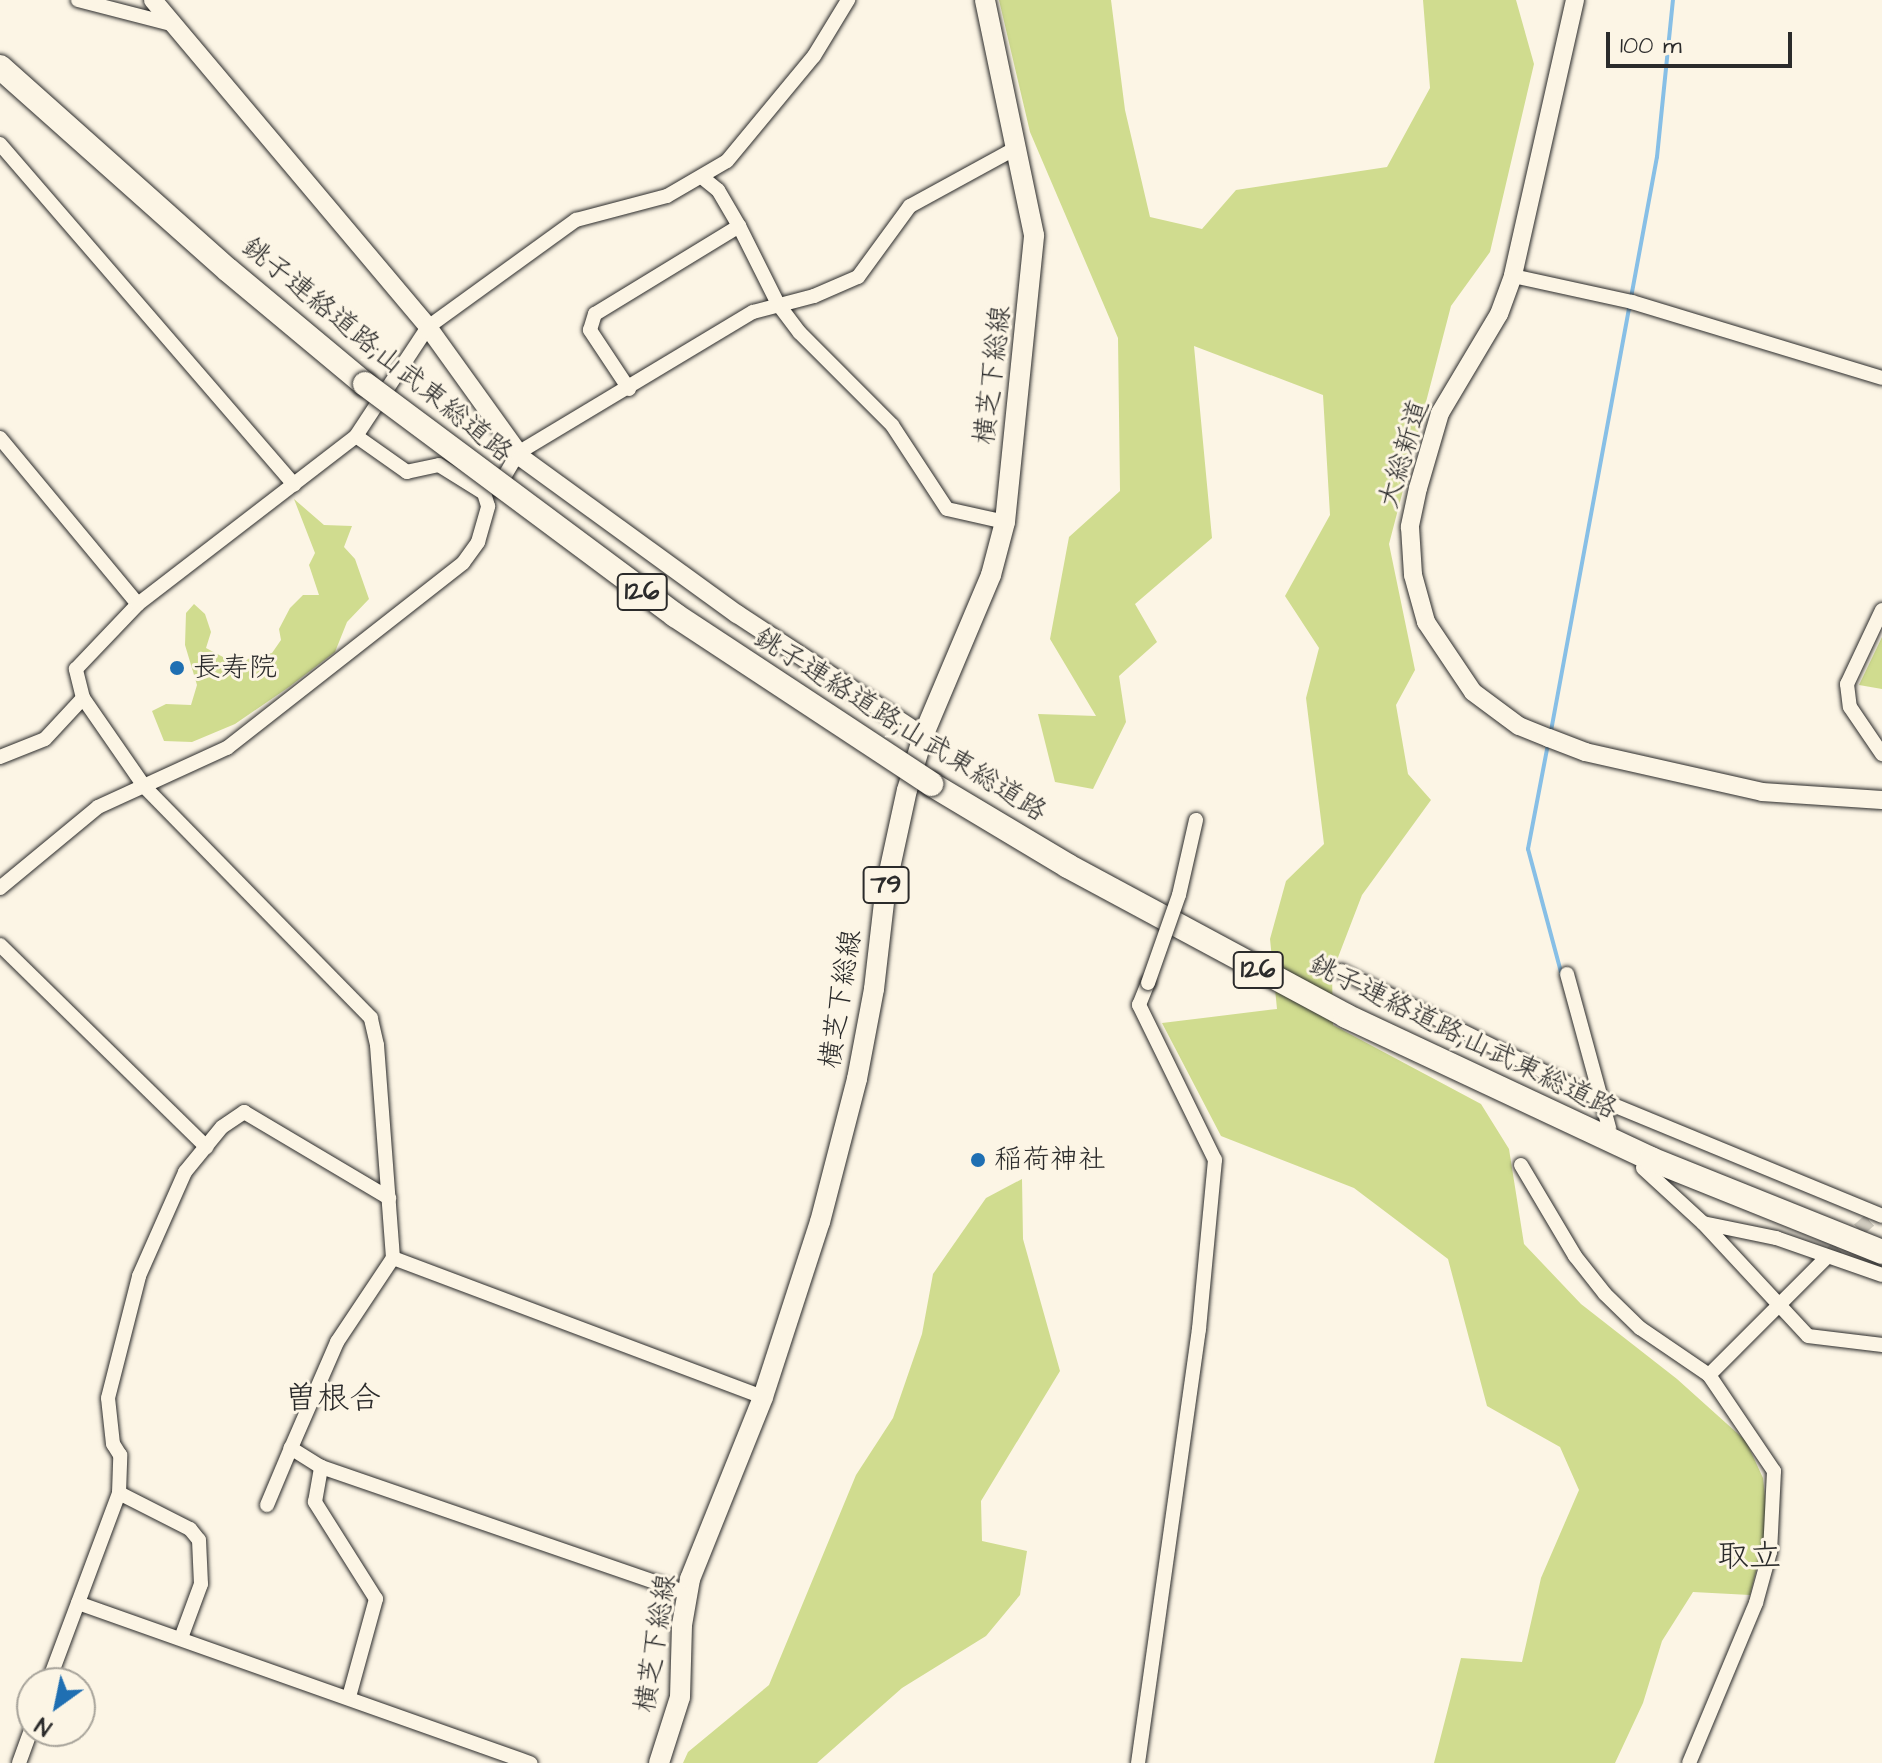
<!DOCTYPE html>
<meta charset="utf-8">
<style>
body{margin:0}
#map{position:relative;width:1882px;height:1763px;overflow:hidden;background:#fcf5e5;font-family:"Architects Daughter","Klee One",sans-serif}
div>[style]{position:absolute}
.green>*{inset:0;background:#d0dc8f}
.stream>*{height:4px;margin:-2px;padding:0 2px;transform-origin:2px;border-radius:2px;background:#87bfe6}
.street-tunnel>*{height:14px;margin-top:-7px;transform-origin:0;background:repeating-linear-gradient(90deg,#d2cdc0 0 14px,transparent 0 21px)}
.roads{filter:drop-shadow(0 0 2px #2b2b2b) drop-shadow(0 0 2px #2b2b2b)}
.street>*{height:14px;margin:-7px;padding:0 7px;transform-origin:7px;border-radius:7px;background:#fcf5e5}
.secondary>*{height:18px;margin:-9px;padding:0 9px;transform-origin:9px;border-radius:9px;background:#fcf5e5}
.primary>*{height:20px;margin:-10px;padding:0 10px;transform-origin:10px;border-radius:10px;background:#fcf5e5}
.highway>*{height:24px;margin:-12px;padding:0 12px;transform-origin:12px;border-radius:12px;background:#fcf5e5}
.bridges{filter:drop-shadow(0 0 2px #2b2b2b) drop-shadow(0 0 2px #2b2b2b)}
.street-bridge>*{height:14px;margin:-7px;padding:0 7px;transform-origin:7px;border-radius:7px;background:#fcf5e5}
.highway-bridge>*{height:24px;margin:-12px;padding:0 12px;transform-origin:12px;border-radius:12px;background:#fcf5e5}
.dots>*{width:22px;height:22px;translate:-50% -50%;box-sizing:border-box;border:4px solid #fcf5e5;border-radius:50%}
span{translate:-50% -50%;white-space:nowrap;text-align:center;line-height:1.15;-webkit-text-stroke:6px #fcf5e5;paint-order:stroke}
.shield-label span{padding:2px 6px;background:#fcf5e5;border:2px solid;border-radius:6px;-webkit-text-stroke-width:0}
.shield-label{font-size:26px;color:#2b2b2b;font-weight:700}
.street-label{font-size:28px;color:#2b2b2b}
.poi-label{font-size:28px;color:#2b2b2b}
.left{translate:0 -50%;text-align:left}
.quarter-label{font-size:32px;color:#2b2b2b}
.north{position:absolute;left:16px;top:1667px;width:80px;height:80px;box-sizing:border-box;background:#fcf5e5;border:2px solid #a8a49b;border-radius:50%;rotate:213deg;font-size:22px;font-weight:700;line-height:32px;text-align:center;color:#2b2b2b}
.north::after{content:'';display:block;margin:auto;width:28px;height:36px;background:#1f6fb2;clip-path:polygon(50% 0,100% 100%,50% 72%,0 100%)}
.scale{position:absolute;left:1606px;top:32px;width:186px;height:36px;box-sizing:border-box;border:4px solid #2b2b2b;border-top:0;padding-left:10px;font-size:24px;line-height:28px;white-space:nowrap;color:#2b2b2b;-webkit-text-stroke:6px #fcf5e5;paint-order:stroke}
</style>
<div id="map">
<div class="green">
<i style="clip-path:polygon(999px 0,1111px 0,1125px 110px,1150px 217px,1202px 229px,1236px 190px,1387px 167px,1430px 88px,1423px 0,1516px 0,1534px 64px,1490px 252px,1451px 306px,1389px 544px,1415px 670px,1396px 705px,1408px 774px,1431px 800px,1362px 895px,1332px 973px,1333px 1025px,1481px 1104px,1509px 1149px,1524px 1244px,1581px 1304px,1677px 1379px,1746px 1441px,1763px 1478px,1768px 1524px,1750px 1595px,1693px 1592px,1662px 1641px,1643px 1703px,1615px 1763px,1434px 1763px,1461px 1658px,1522px 1662px,1541px 1578px,1579px 1490px,1560px 1447px,1487px 1406px,1448px 1259px,1354px 1188px,1221px 1136px,1162px 1023px,1277px 1009px,1270px 939px,1286px 881px,1324px 844px,1306px 698px,1319px 648px,1285px 596px,1330px 515px,1323px 395px,1194px 346px,1212px 538px,1135px 604px,1157px 642px,1119px 676px,1126px 722px,1093px 789px,1055px 782px,1038px 714px,1096px 716px,1050px 639px,1069px 537px,1120px 491px,1118px 338px,1030px 132px)"></i>
<i style="clip-path:polygon(294px 499px,324px 525px,352px 526px,344px 547px,355px 559px,369px 599px,347px 622px,335px 652px,289px 687px,235px 724px,192px 742px,164px 741px,152px 711px,166px 704px,191px 705px,197px 685px,185px 645px,186px 613px,194px 604px,205px 614px,211px 632px,206px 648px,223px 657px,231px 675px,248px 659px,272px 653px,281px 640px,279px 629px,290px 608px,303px 595px,319px 595px,309px 565px,315px 553px)"></i>
<i style="clip-path:polygon(1882px 637px,1882px 689px,1859px 685px)"></i>
<i style="clip-path:polygon(1022px 1179px,1023px 1239px,1060px 1371px,981px 1501px,982px 1541px,1027px 1551px,1020px 1595px,986px 1636px,902px 1688px,817px 1763px,683px 1763px,688px 1752px,769px 1685px,856px 1475px,893px 1418px,922px 1334px,933px 1274px,986px 1198px)"></i>
</div>
<div class="stream">
<i style="left:1551px;top:731px;width:584px;rotate:-79.54deg"></i>
<i style="left:1657px;top:157px;width:158px;rotate:-84.2deg"></i>
<i style="left:1548px;top:744px;width:107px;rotate:100.8deg"></i>
<i style="left:1528px;top:849px;width:131px;rotate:75deg"></i>
</div>
<div class="street-tunnel">
<i style="left:1827px;top:1257px;width:66px;rotate:-40.7deg"></i>
</div>
<div class="roads">
<div class="street">
<i style="left:78px;top:0;width:100px;rotate:14.5deg"></i>
<i style="left:0;top:144px;width:450px;rotate:49.2deg"></i>
<i style="left:703px;top:178px;width:19px;rotate:39deg"></i>
<i style="left:718px;top:190px;width:42px;rotate:59.7deg"></i>
<i style="left:739px;top:226px;width:87px;rotate:63.4deg"></i>
<i style="left:778px;top:304px;width:36px;rotate:53deg"></i>
<i style="left:800px;top:333px;width:130px;rotate:45deg"></i>
<i style="left:892px;top:425px;width:100px;rotate:56.8deg"></i>
<i style="left:947px;top:509px;width:59px;rotate:12.6deg"></i>
<i style="left:1513px;top:276px;width:122px;rotate:12.3deg"></i>
<i style="left:1632px;top:302px;width:261px;rotate:16.9deg"></i>
<i style="left:629px;top:389px;width:71px;rotate:-123.5deg"></i>
<i style="left:590px;top:330px;width:17px;rotate:-73deg"></i>
<i style="left:595px;top:314px;width:169px;rotate:-31.4deg"></i>
<i style="left:0;top:438px;width:216px;rotate:50.3deg"></i>
<i style="left:497px;top:489px;width:42px;rotate:-59.7deg"></i>
<i style="left:518px;top:453px;width:274px;rotate:-31deg"></i>
<i style="left:753px;top:312px;width:63px;rotate:-14.7deg"></i>
<i style="left:814px;top:296px;width:48px;rotate:-23.4deg"></i>
<i style="left:858px;top:277px;width:88px;rotate:-53.8deg"></i>
<i style="left:910px;top:206px;width:121px;rotate:-28.7deg"></i>
<i style="left:1882px;top:610px;width:82px;rotate:115.3deg"></i>
<i style="left:1847px;top:684px;width:23px;rotate:83deg"></i>
<i style="left:1850px;top:707px;width:57px;rotate:55.8deg"></i>
<i style="left:0;top:757px;width:48px;rotate:-21.8deg"></i>
<i style="left:45px;top:739px;width:56px;rotate:-47.2deg"></i>
<i style="left:0;top:888px;width:127px;rotate:-39.6deg"></i>
<i style="left:98px;top:807px;width:142px;rotate:-24.6deg"></i>
<i style="left:227px;top:748px;width:300px;rotate:-38.1deg"></i>
<i style="left:463px;top:563px;width:26px;rotate:-54deg"></i>
<i style="left:478px;top:542px;width:37px;rotate:-74deg"></i>
<i style="left:488px;top:506px;width:14px;rotate:-107deg"></i>
<i style="left:484px;top:493px;width:53px;rotate:-148.1deg"></i>
<i style="left:439px;top:465px;width:33px;rotate:168deg"></i>
<i style="left:407px;top:472px;width:62px;rotate:-144.8deg"></i>
<i style="left:0;top:945px;width:289px;rotate:44.4deg"></i>
<i style="left:1341px;top:971px;width:290px;rotate:26.4deg"></i>
<i style="left:1601px;top:1100px;width:304px;rotate:22.4deg"></i>
<i style="left:1567px;top:974px;width:160px;rotate:74.7deg"></i>
<i style="left:1521px;top:1165px;width:106px;rotate:59.3deg"></i>
<i style="left:1575px;top:1256px;width:48px;rotate:51.7deg"></i>
<i style="left:1605px;top:1294px;width:49px;rotate:44.2deg"></i>
<i style="left:1640px;top:1328px;width:83px;rotate:34.3deg"></i>
<i style="left:1709px;top:1375px;width:116px;rotate:55.9deg"></i>
<i style="left:1774px;top:1471px;width:81px;rotate:92.8deg"></i>
<i style="left:1770px;top:1552px;width:53px;rotate:105.4deg"></i>
<i style="left:1756px;top:1603px;width:173px;rotate:112.7deg"></i>
<i style="left:1643px;top:1168px;width:81px;rotate:42.5deg"></i>
<i style="left:1703px;top:1223px;width:154px;rotate:47.1deg"></i>
<i style="left:1808px;top:1336px;width:75px;rotate:6.9deg"></i>
<i style="left:1703px;top:1223px;width:75px;rotate:11.6deg"></i>
<i style="left:1776px;top:1238px;width:112px;rotate:19.2deg"></i>
<i style="left:393px;top:1258px;width:395px;rotate:20.6deg"></i>
<i style="left:1709px;top:1375px;width:167px;rotate:-45deg"></i>
<i style="left:321px;top:1467px;width:387px;rotate:19deg"></i>
<i style="left:119px;top:1493px;width:80px;rotate:26.9deg"></i>
<i style="left:190px;top:1529px;width:14px;rotate:51deg"></i>
<i style="left:199px;top:1540px;width:44px;rotate:87.4deg"></i>
<i style="left:201px;top:1584px;width:58px;rotate:110.3deg"></i>
<i style="left:267px;top:1505px;width:62px;rotate:-67.2deg"></i>
<i style="left:78px;top:1603px;width:480px;rotate:19.5deg"></i>
<i style="left:48px;top:1683px;width:203px;rotate:-69.5deg"></i>
<i style="left:119px;top:1493px;width:38px;rotate:-88deg"></i>
<i style="left:120px;top:1455px;width:13px;rotate:-122deg"></i>
<i style="left:113px;top:1444px;width:46px;rotate:-96.2deg"></i>
<i style="left:108px;top:1398px;width:126px;rotate:-75.7deg"></i>
<i style="left:139px;top:1276px;width:114px;rotate:-66.1deg"></i>
<i style="left:185px;top:1172px;width:58px;rotate:-50.6deg"></i>
<i style="left:222px;top:1127px;width:27px;rotate:-34deg"></i>
<i style="left:244px;top:1112px;width:169px;rotate:30.7deg"></i>
<i style="left:349px;top:1697px;width:102px;rotate:-74.6deg"></i>
<i style="left:376px;top:1599px;width:115px;rotate:-122.2deg"></i>
<i style="left:315px;top:1502px;width:36px;rotate:-80deg"></i>
<i style="left:321px;top:1467px;width:36px;rotate:-148deg"></i>
<i style="left:291px;top:1448px;width:116px;rotate:-66.5deg"></i>
<i style="left:337px;top:1342px;width:101px;rotate:-56.3deg"></i>
<i style="left:393px;top:1258px;width:214px;rotate:-94.3deg"></i>
<i style="left:377px;top:1045px;width:28px;rotate:-103deg"></i>
<i style="left:371px;top:1018px;width:325px;rotate:-134.4deg"></i>
<i style="left:144px;top:786px;width:107px;rotate:-124.7deg"></i>
<i style="left:83px;top:698px;width:30px;rotate:-104deg"></i>
<i style="left:76px;top:669px;width:90px;rotate:-46.4deg"></i>
<i style="left:138px;top:604px;width:275px;rotate:-37.6deg"></i>
<i style="left:356px;top:436px;width:131px;rotate:-56.6deg"></i>
<i style="left:428px;top:327px;width:183px;rotate:-35.9deg"></i>
<i style="left:576px;top:220px;width:94px;rotate:-14.8deg"></i>
<i style="left:667px;top:196px;width:69px;rotate:-30.3deg"></i>
<i style="left:727px;top:161px;width:136px;rotate:-50.4deg"></i>
<i style="left:814px;top:56px;width:66px;rotate:-58.7deg"></i>
<i style="left:19px;top:1763px;width:37px;rotate:-70deg"></i>
<i style="left:1138px;top:1763px;width:438px;rotate:-82deg"></i>
<i style="left:1199px;top:1329px;width:170px;rotate:-84.6deg"></i>
<i style="left:1215px;top:1160px;width:173px;rotate:-116.1deg"></i>
<i style="left:1139px;top:1005px;width:24px;rotate:-68deg"></i>
</div>
<div class="secondary">
<i style="left:153px;top:0;width:427px;rotate:49.9deg"></i>
<i style="left:428px;top:327px;width:161px;rotate:54.3deg"></i>
<i style="left:522px;top:458px;width:266px;rotate:36deg"></i>
<i style="left:737px;top:614px;width:222px;rotate:33.3deg"></i>
<i style="left:1575px;top:0;width:283px;rotate:102.7deg"></i>
<i style="left:1513px;top:276px;width:40px;rotate:110.2deg"></i>
<i style="left:1499px;top:314px;width:115px;rotate:120.8deg"></i>
<i style="left:1440px;top:413px;width:78px;rotate:106.3deg"></i>
<i style="left:1418px;top:488px;width:40px;rotate:102deg"></i>
<i style="left:1410px;top:527px;width:48px;rotate:86.4deg"></i>
<i style="left:1413px;top:575px;width:49px;rotate:74.5deg"></i>
<i style="left:1426px;top:622px;width:84px;rotate:56.1deg"></i>
<i style="left:1473px;top:692px;width:57px;rotate:36.5deg"></i>
<i style="left:1519px;top:726px;width:32px;rotate:22deg"></i>
<i style="left:1549px;top:738px;width:39px;rotate:21deg"></i>
<i style="left:1585px;top:752px;width:181px;rotate:12.7deg"></i>
<i style="left:1762px;top:792px;width:120px;rotate:3.8deg"></i>
</div>
<div class="primary">
<i style="left:659px;top:1763px;width:69px;rotate:-72.3deg"></i>
<i style="left:680px;top:1697px;width:72px;rotate:-88.4deg"></i>
<i style="left:682px;top:1625px;width:47px;rotate:-80.1deg"></i>
<i style="left:690px;top:1579px;width:196px;rotate:-68.1deg"></i>
<i style="left:763px;top:1397px;width:184px;rotate:-72deg"></i>
<i style="left:820px;top:1222px;width:148px;rotate:-75.5deg"></i>
<i style="left:857px;top:1079px;width:92px;rotate:-79.3deg"></i>
<i style="left:874px;top:989px;width:104px;rotate:-83.4deg"></i>
<i style="left:886px;top:886px;width:98px;rotate:-77.7deg"></i>
<i style="left:907px;top:790px;width:56px;rotate:-73.5deg"></i>
<i style="left:923px;top:736px;width:175px;rotate:-67.1deg"></i>
<i style="left:991px;top:575px;width:55px;rotate:-75.2deg"></i>
<i style="left:1005px;top:522px;width:288px;rotate:-84.2deg"></i>
<i style="left:1034px;top:235px;width:240px;rotate:-101.8deg"></i>
</div>
<div class="highway">
<i style="left:0;top:67px;width:305px;rotate:41.7deg"></i>
<i style="left:228px;top:270px;width:178px;rotate:39.8deg"></i>
<i style="left:931px;top:784px;width:160px;rotate:30.9deg"></i>
<i style="left:1068px;top:866px;width:316px;rotate:28.3deg"></i>
<i style="left:1346px;top:1016px;width:337px;rotate:25.1deg"></i>
<i style="left:1651px;top:1159px;width:249px;rotate:21.9deg"></i>
</div>
</div>
<div class="bridges">
<div class="street-bridge">
<i style="left:1148px;top:983px;width:93px;rotate:-70.6deg"></i>
<i style="left:1179px;top:895px;width:77px;rotate:-77.2deg"></i>
</div>
<div class="highway-bridge">
<i style="left:365px;top:384px;width:387px;rotate:36.7deg"></i>
<i style="left:675px;top:615px;width:307px;rotate:33.4deg"></i>
</div>
</div>
<div class="dots">
<i style="left:177px;top:668px;background:#1f6fb2"></i>
<i style="left:978px;top:1160px;background:#1f6fb2"></i>
</div>
<div class="shield-label">
<span style="left:642px;top:592px">126</span>
<span style="left:886px;top:885px">79</span>
<span style="left:1258px;top:970px">126</span>
</div>
<div class="street-label">
<span style="left:377px;top:350px;rotate:39deg">銚子連絡道路;山武東総道路</span>
<span style="left:993px;top:375px;rotate:-83deg">横芝下総線</span>
<span style="left:1404px;top:454px;rotate:-73deg">大総新道</span>
<span style="left:900px;top:725px;rotate:32deg">銚子連絡道路;山武東総道路</span>
<span style="left:841px;top:999px;rotate:-81deg">横芝下総線</span>
<span style="left:1463px;top:1037px;rotate:26deg">銚子連絡道路;山武東総道路</span>
<span style="left:656px;top:1643px;rotate:-81deg">横芝下総線</span>
</div>
<div class="poi-label">
<span class="left" style="left:193px;top:668px">長寿院</span>
<span class="left" style="left:994px;top:1160px">稲荷神社</span>
</div>
<div class="quarter-label">
<span style="left:333px;top:1399px">曽根合</span>
<span style="left:1749px;top:1557px">取立</span>
</div>
<div class="north">N</div>
<div class="scale">100 m</div>
</div>
